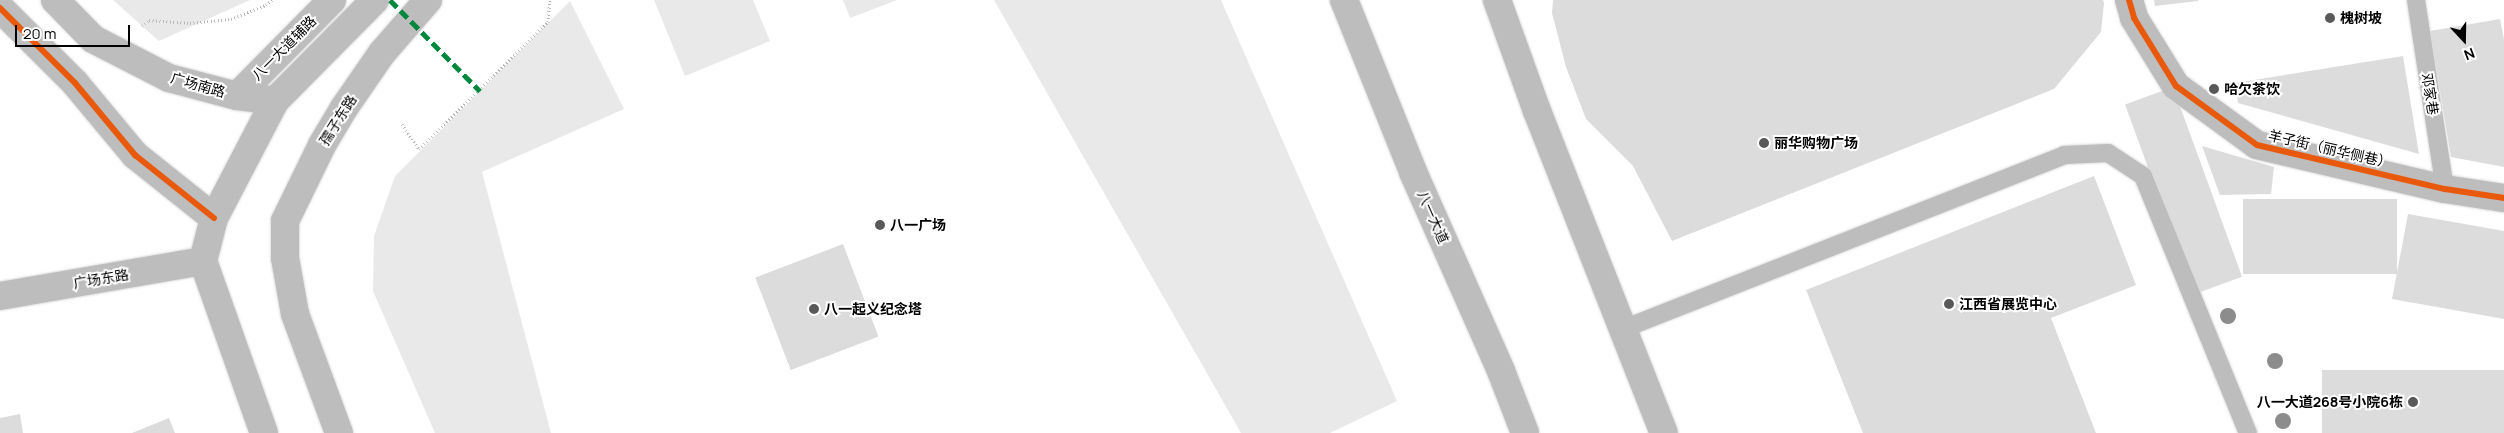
<!DOCTYPE html>
<meta charset="utf-8">
<style>
body{margin:0}
#map{position:relative;width:2504px;height:433px;overflow:hidden;background:#fff;font-family:Manrope,"Noto Sans SC",sans-serif}
div>[style]{position:absolute}
.green>*{inset:0;background:#e9e9e9}
.building>*{inset:0;background:#dcdcdc;transform-origin:0 0}
.path>*{height:3px;margin-top:-1.5px;transform-origin:0;background:repeating-linear-gradient(90deg,#b8b8b8 0 1px,transparent 0 3.5px)}
.roads{filter:drop-shadow(0 0 1px #dbdbdb) drop-shadow(0 0 1px #dbdbdb)}
.service>*{height:18px;margin:-9px;padding:0 9px;transform-origin:9px;border-radius:9px;background:#bdbdbd}
.minor>*{height:28px;margin:-14px;padding:0 14px;transform-origin:14px;border-radius:14px;background:#bdbdbd}
.tertiary>*{height:28px;margin:-14px;padding:0 14px;transform-origin:14px;border-radius:14px;background:#bdbdbd}
.primary>*{height:28px;margin:-14px;padding:0 14px;transform-origin:14px;border-radius:14px;background:#bdbdbd}
.trunk>*{height:28px;margin:-14px;padding:0 14px;transform-origin:14px;border-radius:14px;background:#bdbdbd}
.quiet>*{height:5px;margin-top:-2.5px;transform-origin:0;background:repeating-linear-gradient(90deg,#00873e 0 10px,transparent 0 15px)}
.cycleway>*{height:6px;margin:-3px;padding:0 3px;transform-origin:3px;border-radius:3px;background:#e8590c}
.trees>*{width:16px;height:16px;margin:-8px;border-radius:50%;background:#8c8c8c}
.dots>*{width:14px;height:14px;translate:-50% -50%;box-sizing:border-box;border:2px solid #fff;border-radius:50%}
span{translate:-50% -50%;white-space:nowrap;text-align:center;line-height:1.15;-webkit-text-stroke:4px #fff;paint-order:stroke}
.poi-label{font-size:14px;color:#000;font-weight:700}
.left{translate:0 -50%;text-align:left}
.right{translate:-100% -50%;text-align:right}
.street-label{font-size:14px;color:#000}
.north{position:absolute;left:2439px;top:15px;width:50px;height:50px;-webkit-text-stroke:4px #fff;paint-order:stroke;rotate:159deg;font-size:14px;font-weight:700;line-height:20px;text-align:center;color:#000}
.north::after{content:'';display:block;margin:auto;width:18px;height:22px;background:#000;clip-path:polygon(50% 0,100% 100%,50% 72%,0 100%)}
.scale{position:absolute;left:15px;top:25px;width:115px;height:22px;box-sizing:border-box;border:2px solid #000;border-top:0;padding-left:6px;font-size:15px;line-height:18px;white-space:nowrap;color:#000;-webkit-text-stroke:4px #fff;paint-order:stroke}
</style>
<div id="map">
<div class="green">
<i style="clip-path:polygon(113px 0,250px 0,159px 41px)"></i>
<i style="clip-path:polygon(654px 0,753px 0,770px 41px,685px 76px)"></i>
<i style="clip-path:polygon(843px 0,897px 0,850px 18px)"></i>
<i style="clip-path:polygon(994px 0,1221px 0,1397px 401px,1330px 433px,1241px 433px)"></i>
<i style="clip-path:polygon(570px 1px,624px 109px,482px 172px,551px 433px,435px 433px,373px 291px,374px 236px,395px 176px)"></i>
</div>
<div class="building">
<i style="clip-path:polygon(1553px 0,2103px 0,2104px 3px,2101px 32px,2054px 89px,1672px 241px,1633px 166px,1586px 119px,1566px 67px,1552px 13px)"></i>
<i style="clip-path:polygon(2154px 0,2198px 0,2198px 1px,2155px 6px)"></i>
<i style="clip-path:polygon(2500px 19px,2504px 40px,2504px 167px,2451px 157px,2430px 31px)"></i>
<i style="clip-path:polygon(2403px 56px,2419px 154px,2238px 103px,2235px 83px)"></i>
<i style="left:2173px;top:87px;width:202px;height:51px;rotate:70deg"></i>
<i style="clip-path:polygon(2202px 146px,2274px 167px,2271px 194px,2220px 195px)"></i>
<i style="clip-path:polygon(2094px 176px,2136px 285px,2051px 318px,2096px 433px,1863px 433px,1806px 290px)"></i>
<i style="left:2243px;top:199px;width:154px;height:75px"></i>
<i style="clip-path:polygon(2408px 214px,2504px 231px,2504px 319px,2392px 299px)"></i>
<i style="left:843px;top:244px;width:99px;height:94px;rotate:69deg"></i>
<i style="left:2504px;top:370px;width:63px;height:182px;rotate:90deg"></i>
<i style="clip-path:polygon(20px 414px,23px 433px,0 433px,0 418px)"></i>
<i style="clip-path:polygon(169px 418px,175px 433px,132px 433px)"></i>
</div>
<div class="path">
<i style="left:142px;top:26px;width:9px;rotate:-41deg"></i>
<i style="left:149px;top:20px;width:41px;rotate:4.2deg"></i>
<i style="left:190px;top:23px;width:41px;rotate:-5.6deg"></i>
<i style="left:231px;top:19px;width:38px;rotate:-22deg"></i>
<i style="left:266px;top:5px;width:8px;rotate:-40deg"></i>
<i style="left:402px;top:124px;width:30px;rotate:56deg"></i>
<i style="left:419px;top:149px;width:181px;rotate:-44.6deg"></i>
<i style="left:548px;top:22px;width:22px;rotate:-85deg"></i>
</div>
<div class="roads">
<div class="service">
<i style="left:2416px;top:0;width:191px;rotate:81.3deg"></i>
<i style="left:1623px;top:329px;width:474px;rotate:-21.5deg"></i>
<i style="left:2064px;top:155px;width:44px;rotate:-2.6deg"></i>
<i style="left:2108px;top:153px;width:42px;rotate:33.3deg"></i>
<i style="left:2143px;top:176px;width:278px;rotate:67.8deg"></i>
</div>
<div class="minor">
<i style="left:2129px;top:0;width:19px;rotate:74deg"></i>
<i style="left:2134px;top:18px;width:80px;rotate:58.3deg"></i>
<i style="left:2176px;top:86px;width:100px;rotate:36.1deg"></i>
<i style="left:2257px;top:145px;width:193px;rotate:13.2deg"></i>
<i style="left:2445px;top:189px;width:60px;rotate:8.7deg"></i>
</div>
<div class="tertiary">
<i style="left:55px;top:0;width:54px;rotate:45.7deg"></i>
<i style="left:93px;top:39px;width:85px;rotate:27.2deg"></i>
<i style="left:169px;top:78px;width:70px;rotate:14.8deg"></i>
<i style="left:237px;top:96px;width:38px;rotate:7deg"></i>
<i style="left:0;top:8px;width:106px;rotate:45deg"></i>
<i style="left:75px;top:83px;width:94px;rotate:50.2deg"></i>
<i style="left:135px;top:155px;width:101px;rotate:38.6deg"></i>
<i style="left:0;top:296px;width:206px;rotate:-9.8deg"></i>
</div>
<div class="primary">
<i style="left:237px;top:96px;width:135px;rotate:-45.3deg"></i>
<i style="left:264px;top:433px;width:182px;rotate:-109.5deg"></i>
<i style="left:203px;top:261px;width:44px;rotate:-75.7deg"></i>
<i style="left:214px;top:218px;width:132px;rotate:-62.5deg"></i>
<i style="left:275px;top:101px;width:142px;rotate:-45.3deg"></i>
</div>
<div class="trunk">
<i style="left:1344px;top:0;width:185px;rotate:68.1deg"></i>
<i style="left:1413px;top:172px;width:218px;rotate:66.1deg"></i>
<i style="left:1501px;top:371px;width:66px;rotate:68.8deg"></i>
<i style="left:1497px;top:0;width:118px;rotate:70.2deg"></i>
<i style="left:1537px;top:111px;width:346px;rotate:68.5deg"></i>
<i style="left:339px;top:433px;width:127px;rotate:-110.3deg"></i>
<i style="left:295px;top:314px;width:57px;rotate:-100.1deg"></i>
<i style="left:285px;top:258px;width:37px;rotate:-90deg"></i>
<i style="left:285px;top:221px;width:85px;rotate:-64deg"></i>
<i style="left:322px;top:145px;width:43px;rotate:-59.3deg"></i>
<i style="left:344px;top:108px;width:67px;rotate:-55.4deg"></i>
<i style="left:382px;top:53px;width:70px;rotate:-49deg"></i>
</div>
</div>
<div class="quiet">
<i style="left:390px;top:0;width:128px;rotate:45.3deg"></i>
</div>
<div class="cycleway">
<i style="left:2129px;top:0;width:19px;rotate:74deg"></i>
<i style="left:2134px;top:18px;width:80px;rotate:58.3deg"></i>
<i style="left:2176px;top:86px;width:100px;rotate:36.1deg"></i>
<i style="left:2257px;top:145px;width:193px;rotate:13.2deg"></i>
<i style="left:2445px;top:189px;width:60px;rotate:8.7deg"></i>
<i style="left:0;top:8px;width:106px;rotate:45deg"></i>
<i style="left:75px;top:83px;width:94px;rotate:50.2deg"></i>
<i style="left:135px;top:155px;width:101px;rotate:38.6deg"></i>
</div>
<div class="trees">
<i style="left:2228px;top:316px"></i>
<i style="left:2275px;top:361px"></i>
<i style="left:2283px;top:421px"></i>
</div>
<div class="dots">
<i style="left:2330px;top:18px;background:#595959"></i>
<i style="left:2214px;top:89px;background:#595959"></i>
<i style="left:1764px;top:143px;background:#595959"></i>
<i style="left:880px;top:225px;background:#595959"></i>
<i style="left:1949px;top:304px;background:#595959"></i>
<i style="left:814px;top:309px;background:#595959"></i>
<i style="left:2413px;top:402px;background:#595959"></i>
</div>
<div class="poi-label">
<span class="left" style="left:2340px;top:18px">槐树坡</span>
<span class="left" style="left:2224px;top:89px">哈欠茶饮</span>
<span class="left" style="left:1774px;top:143px">丽华购物广场</span>
<span class="left" style="left:890px;top:225px">八一广场</span>
<span class="left" style="left:1959px;top:304px">江西省展览中心</span>
<span class="left" style="left:824px;top:309px">八一起义纪念塔</span>
<span class="right" style="left:2403px;top:402px">八一大道268号小院6栋</span>
</div>
<div class="street-label">
<span style="left:284px;top:48px;rotate:-45deg">八一大道辅路</span>
<span style="left:198px;top:85px;rotate:16deg">广场南路</span>
<span style="left:2430px;top:94px;rotate:81deg">邓家巷</span>
<span style="left:338px;top:120px;rotate:-58deg">孺子东路</span>
<span style="left:2330px;top:149px;rotate:13deg">羊子街（丽华侧巷）</span>
<span style="left:1433px;top:217px;rotate:66deg">八一大道</span>
<span style="left:101px;top:279px;rotate:-10deg">广场东路</span>
</div>
<div class="north">N</div>
<div class="scale">20 m</div>
</div>
